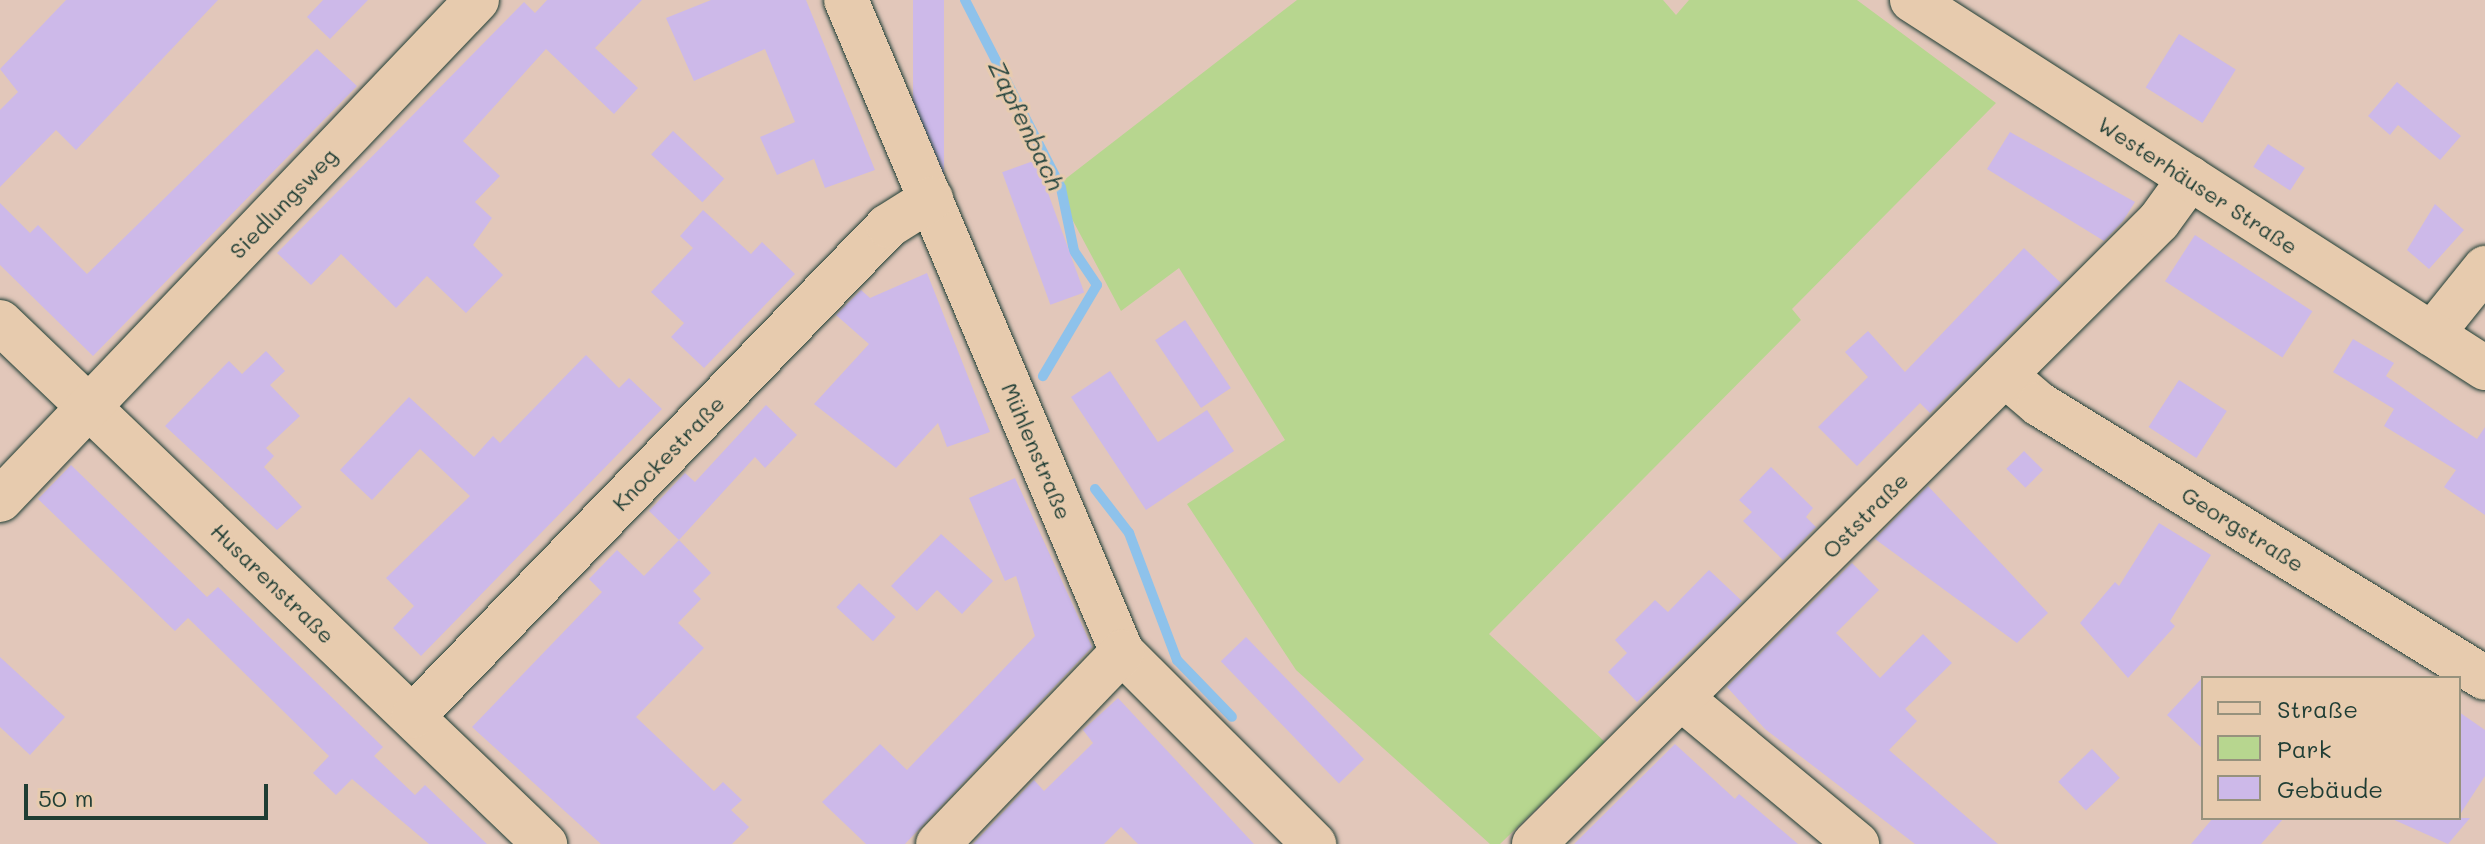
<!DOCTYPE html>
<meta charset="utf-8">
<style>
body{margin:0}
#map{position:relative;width:2485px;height:844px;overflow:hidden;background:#e2c7ba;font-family:Mali,sans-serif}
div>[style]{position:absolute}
.green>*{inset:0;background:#b7d68f}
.stream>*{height:10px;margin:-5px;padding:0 5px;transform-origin:5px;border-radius:5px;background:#8ec2eb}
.building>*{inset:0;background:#cdb9e9;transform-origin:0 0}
.roads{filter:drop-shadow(0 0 2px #1f3d34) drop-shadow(0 0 2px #1f3d34)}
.minor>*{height:44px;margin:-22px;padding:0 22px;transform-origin:22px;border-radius:22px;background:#e7cbae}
.major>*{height:44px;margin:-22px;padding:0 22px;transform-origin:22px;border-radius:22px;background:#e7cbae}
span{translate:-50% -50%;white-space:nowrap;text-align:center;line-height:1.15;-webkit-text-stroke:6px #e7cbae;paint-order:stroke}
.street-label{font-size:22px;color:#1f3d34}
.water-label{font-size:24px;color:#25443d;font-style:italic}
.legend{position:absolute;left:2201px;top:676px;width:260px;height:144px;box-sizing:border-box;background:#e7cbae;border:2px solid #97927d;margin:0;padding:10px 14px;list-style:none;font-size:24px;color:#1f3d34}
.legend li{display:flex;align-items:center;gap:16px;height:40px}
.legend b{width:40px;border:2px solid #97927d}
.scale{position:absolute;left:24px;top:784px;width:244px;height:36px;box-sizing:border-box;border:4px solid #1f3d34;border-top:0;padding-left:10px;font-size:24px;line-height:28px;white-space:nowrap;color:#1f3d34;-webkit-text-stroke:6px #e7cbae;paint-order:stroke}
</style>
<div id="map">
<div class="green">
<i style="clip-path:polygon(1297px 0,1663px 0,1676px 15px,1689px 0,1857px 0,1996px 103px,1792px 309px,1801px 320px,1489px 634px,1605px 742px,1500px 844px,1490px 844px,1296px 670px,1187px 504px,1285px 440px,1179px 268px,1121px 311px,1055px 187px)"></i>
</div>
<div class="stream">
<i style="left:965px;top:0;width:211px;rotate:62.9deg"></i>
<i style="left:1061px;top:188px;width:64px;rotate:78.3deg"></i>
<i style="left:1074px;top:251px;width:41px;rotate:55.9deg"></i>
<i style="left:1097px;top:285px;width:106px;rotate:120.7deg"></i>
<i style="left:1095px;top:489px;width:56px;rotate:52.3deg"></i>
<i style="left:1129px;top:533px;width:136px;rotate:69.3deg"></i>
<i style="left:1177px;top:660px;width:79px;rotate:46deg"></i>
</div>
<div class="building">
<i style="clip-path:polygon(66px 0,218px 0,76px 150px,56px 130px,0 187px,0 110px,18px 92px,0 69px)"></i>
<i style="clip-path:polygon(323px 0,368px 0,330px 39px,307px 17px)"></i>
<i style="clip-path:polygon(547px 0,642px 0,595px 48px,638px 88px,614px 114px,546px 49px,463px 141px,500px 176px,475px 202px,492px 218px,473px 245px,503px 275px,466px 313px,427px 276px,396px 308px,341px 254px,311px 285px,277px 253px,524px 2px,535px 13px)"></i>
<i style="clip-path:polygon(711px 0,806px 0,875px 170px,825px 188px,814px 159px,777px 175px,760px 137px,795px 122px,765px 49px,694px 81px,666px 18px)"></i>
<i style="left:913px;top:0;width:31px;height:190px"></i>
<i style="left:2179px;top:34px;width:67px;height:63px;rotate:32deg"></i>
<i style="clip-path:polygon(317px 49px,357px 86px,93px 356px,0 265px,0 203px,30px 233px,38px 225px,87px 274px)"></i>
<i style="clip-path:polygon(2397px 82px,2461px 136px,2440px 160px,2398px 125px,2390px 135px,2368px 116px)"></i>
<i style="left:673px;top:131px;width:70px;height:32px;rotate:43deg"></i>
<i style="clip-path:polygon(2010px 132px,2135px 202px,2123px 221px,2104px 241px,1987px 169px)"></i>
<i style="left:2268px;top:144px;width:44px;height:27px;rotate:33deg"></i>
<i style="left:1036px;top:160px;width:141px;height:36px;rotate:70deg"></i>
<i style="clip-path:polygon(2435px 204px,2464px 230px,2429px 269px,2407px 250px)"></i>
<i style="clip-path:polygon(703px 210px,751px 254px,762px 242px,795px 274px,704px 368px,671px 337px,684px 323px,651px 292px,693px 248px,680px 236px)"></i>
<i style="left:2195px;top:235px;width:140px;height:55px;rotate:33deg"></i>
<i style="clip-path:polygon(2024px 248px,2061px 283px,1930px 413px,1920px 403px,1857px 466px,1818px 427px,1868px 377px,1845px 352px,1868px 331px,1905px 372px)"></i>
<i style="clip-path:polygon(927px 273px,990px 432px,947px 447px,938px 423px,896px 468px,814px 404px,869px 344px,836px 315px,861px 290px,870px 298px)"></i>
<i style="left:1185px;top:320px;width:82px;height:36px;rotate:56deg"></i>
<i style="clip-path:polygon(2353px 339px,2394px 363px,2386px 376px,2450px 421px,2477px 439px,2485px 427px,2485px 515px,2444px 487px,2456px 470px,2384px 426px,2394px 409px,2333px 372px)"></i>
<i style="clip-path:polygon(266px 351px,285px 371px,270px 385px,300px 416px,266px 448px,274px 456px,264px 467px,302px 507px,277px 530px,165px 426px,229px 361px,242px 374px)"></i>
<i style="clip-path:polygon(586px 355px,619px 388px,629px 378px,662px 409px,421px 656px,393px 628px,414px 606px,386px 578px,470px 496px,420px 449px,372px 500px,340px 470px,409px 397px,474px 457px,493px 436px,500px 443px)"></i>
<i style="clip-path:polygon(1110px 371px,1158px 442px,1207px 410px,1234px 451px,1146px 510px,1071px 397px)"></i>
<i style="left:2179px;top:380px;width:57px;height:56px;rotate:33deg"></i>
<i style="clip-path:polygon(766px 405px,797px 435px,765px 468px,755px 457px,679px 540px,649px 511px,685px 473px,695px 482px)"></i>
<i style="left:2024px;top:451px;width:27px;height:25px;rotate:45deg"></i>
<i style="clip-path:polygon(71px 465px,207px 597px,218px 587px,383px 747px,374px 756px,415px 795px,425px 785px,487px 844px,429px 844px,352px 779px,336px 795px,313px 773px,329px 756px,188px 618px,175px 631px,38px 499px)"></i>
<i style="clip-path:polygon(1771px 467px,1813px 508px,1806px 517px,1816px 527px,1783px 560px,1743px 521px,1752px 512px,1739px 500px)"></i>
<i style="clip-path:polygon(1015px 478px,1092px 647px,905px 844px,866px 844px,822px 802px,880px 744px,907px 770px,1035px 636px,1016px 576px,1005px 581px,969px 498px)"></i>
<i style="clip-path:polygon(1928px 486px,2048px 613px,2017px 643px,1875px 539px)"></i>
<i style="clip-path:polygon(2159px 523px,2211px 555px,2170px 621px,2175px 626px,2128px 678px,2080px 623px,2115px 582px,2119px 586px)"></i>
<i style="clip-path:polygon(941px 534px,993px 581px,962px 614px,937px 590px,917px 611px,891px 586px)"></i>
<i style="clip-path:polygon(679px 540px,711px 573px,693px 591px,701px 599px,678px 623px,704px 648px,636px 717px,714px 791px,723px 782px,742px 800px,731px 810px,749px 827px,732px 844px,601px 844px,472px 727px,602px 592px,589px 579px,617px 550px,644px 576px)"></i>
<i style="clip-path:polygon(1852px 563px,1879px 590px,1836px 633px,1880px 678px,1923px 634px,1952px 663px,1905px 709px,1917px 721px,1889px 750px,1998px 844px,1915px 844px,1765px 729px,1727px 687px)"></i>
<i style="clip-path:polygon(1709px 570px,1742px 601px,1637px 702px,1608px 672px,1627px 653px,1615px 640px,1655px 600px,1668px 612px)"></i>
<i style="left:859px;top:583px;width:50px;height:33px;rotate:43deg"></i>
<i style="left:1246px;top:637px;width:170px;height:35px;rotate:46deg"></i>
<i style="clip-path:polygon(0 657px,65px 717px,30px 755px,0 727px)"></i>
<i style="clip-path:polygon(2203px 677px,2203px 749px,2167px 715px)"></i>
<i style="clip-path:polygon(1118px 698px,1254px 844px,1138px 844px,1121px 827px,1104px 844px,973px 844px,1034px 780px,1044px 791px,1093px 743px,1083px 730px)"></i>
<i style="clip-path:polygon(2459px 712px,2485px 730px,2485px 776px,2459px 816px)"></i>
<i style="clip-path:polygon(1675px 744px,1735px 799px,1739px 794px,1798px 844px,1574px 844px)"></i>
<i style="left:2092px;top:749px;width:40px;height:47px;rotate:46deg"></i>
<i style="clip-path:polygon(2213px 818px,2284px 818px,2261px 844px,2191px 844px)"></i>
<i style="clip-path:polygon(2390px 818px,2470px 818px,2448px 844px)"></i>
</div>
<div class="roads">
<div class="minor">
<i style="left:846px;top:0;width:708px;rotate:67.06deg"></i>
<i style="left:1122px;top:652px;width:272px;rotate:45deg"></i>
<i style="left:0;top:322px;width:755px;rotate:43.77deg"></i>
<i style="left:2432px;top:334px;width:85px;rotate:-51.2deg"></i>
<i style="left:2005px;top:375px;width:45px;rotate:40.5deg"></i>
<i style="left:2039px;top:404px;width:523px;rotate:31.56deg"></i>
<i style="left:0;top:500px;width:691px;rotate:-46.35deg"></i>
<i style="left:1681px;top:698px;width:229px;rotate:39.7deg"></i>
<i style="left:413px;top:716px;width:682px;rotate:-45.89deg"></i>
<i style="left:888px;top:226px;width:51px;rotate:-32.1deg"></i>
<i style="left:938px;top:844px;width:266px;rotate:-46.2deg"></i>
<i style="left:1534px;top:844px;width:882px;rotate:-44.91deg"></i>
<i style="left:2159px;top:221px;width:53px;rotate:-54.2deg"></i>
</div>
<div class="major">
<i style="left:1912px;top:0;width:681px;rotate:32.71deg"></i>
</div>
</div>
<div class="street-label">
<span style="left:2198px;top:185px;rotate:33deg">Westerhäuser Straße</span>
<span style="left:283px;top:203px;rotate:-46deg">Siedlungsweg</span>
<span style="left:1037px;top:451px;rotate:67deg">Mühlenstraße</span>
<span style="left:668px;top:453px;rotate:-46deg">Knockestraße</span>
<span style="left:1865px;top:515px;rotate:-45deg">Oststraße</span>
<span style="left:2243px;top:529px;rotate:32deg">Georgstraße</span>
<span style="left:273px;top:583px;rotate:44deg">Husarenstraße</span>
</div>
<div class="water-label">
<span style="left:1027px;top:125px;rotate:64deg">Zapfenbach</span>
</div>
<ul class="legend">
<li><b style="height:10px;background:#e7cbae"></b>Straße</li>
<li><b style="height:22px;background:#b7d68f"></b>Park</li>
<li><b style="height:22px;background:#cdb9e9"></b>Gebäude</li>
</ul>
<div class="scale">50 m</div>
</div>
